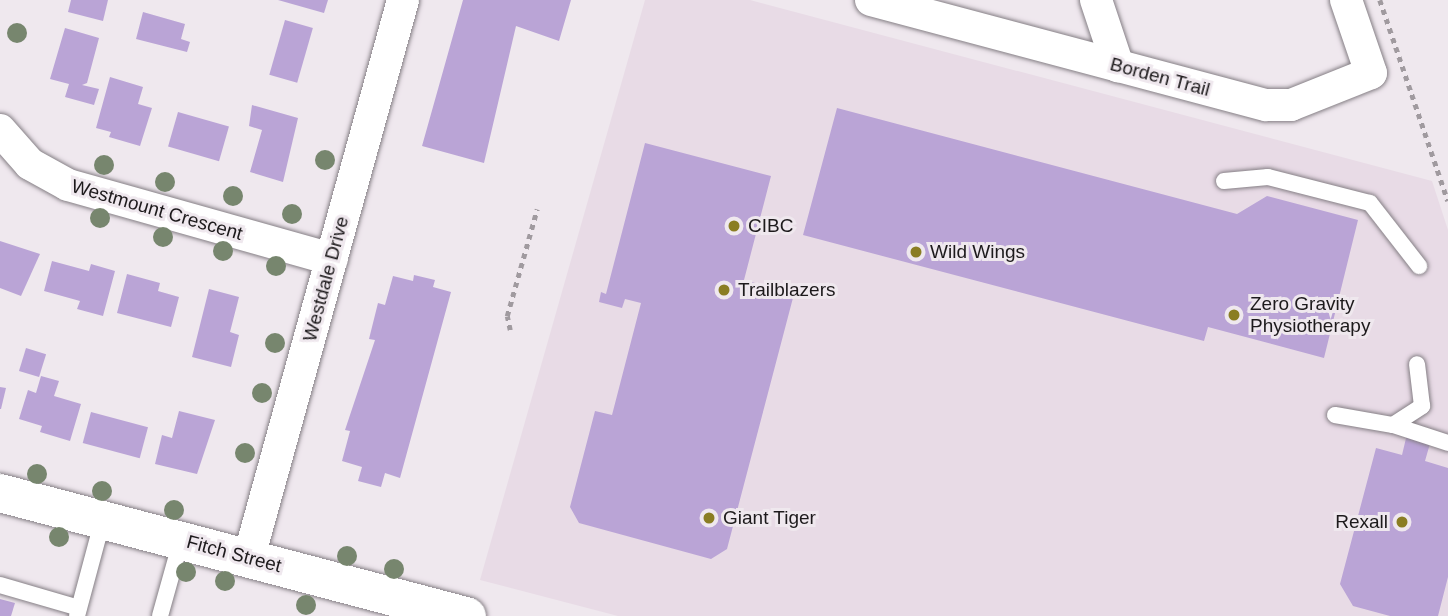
<!DOCTYPE html>
<style>
body{margin:0}
#map{position:relative;width:1448px;height:616px;overflow:hidden;background:#efe8ee;font-family:Helvetica,sans-serif}
div>[style]{position:absolute}
.built>*{inset:0;background:#e8dbe6}
.building>*{inset:0;background:#baa4d6;transform-origin:0 0}
.path>*{height:4.5px;margin-top:-2.25px;transform-origin:0;background:repeating-linear-gradient(90deg,#a09a9f 0 5px,transparent 0 10px)}
.roads{filter:drop-shadow(0 0 2px #857f85) drop-shadow(0 0 2px #857f85)}
.service>*{height:16px;margin:-8px;padding:0 8px;transform-origin:8px;border-radius:8px;background:#fff}
.minor>*{height:32px;margin:-16px;padding:0 16px;transform-origin:16px;border-radius:16px;background:#fff}
.tertiary>*{height:38px;margin:-19px;padding:0 19px;transform-origin:19px;border-radius:19px;background:#fff}
.trees>*{width:20px;height:20px;margin:-10px;border-radius:50%;background:#77866e}
.dots>*{width:19px;height:19px;translate:-50% -50%;box-sizing:border-box;border:4px solid #efe8ee;border-radius:50%}
span{translate:-50% -50%;white-space:nowrap;text-align:center;line-height:1.15;-webkit-text-stroke:6px #efe8ee;paint-order:stroke}
.street-label{font-size:19px;color:#1d1a1c}
.poi-label{font-size:19px;color:#1d1a1c}
.left{translate:0 -50%;text-align:left}
.right{translate:-100% -50%;text-align:right}
</style>
<div id="map">
<div class="built">
<i style="clip-path:polygon(645px 0,750px 0,1432px 181px,1448px 230px,1448px 616px,618px 616px,480px 580px)"></i>
</div>
<div class="building">
<i style="clip-path:polygon(71px 0,108px 0,103px 21px,68px 12px)"></i>
<i style="clip-path:polygon(278px 0,328px 0,324px 13px)"></i>
<i style="clip-path:polygon(463px 0,571px 0,559px 41px,516px 26px,484px 163px,422px 146px)"></i>
<i style="clip-path:polygon(143px 12px,185px 24px,181px 39px,190px 42px,187px 52px,136px 39px)"></i>
<i style="left:285px;top:20px;width:29px;height:57px;rotate:16deg"></i>
<i style="clip-path:polygon(65px 28px,99px 38px,87px 83px,82px 85px,99px 89px,94px 105px,65px 97px,69px 84px,50px 79px)"></i>
<i style="clip-path:polygon(110px 77px,143px 87px,138px 104px,152px 108px,140px 146px,109px 137px,111px 132px,96px 128px)"></i>
<i style="clip-path:polygon(252px 105px,298px 118px,283px 182px,250px 172px,262px 130px,249px 126px)"></i>
<i style="clip-path:polygon(837px 108px,1237px 214px,1267px 196px,1358px 220px,1324px 358px,1208px 327px,1204px 341px,803px 235px)"></i>
<i style="left:178px;top:112px;width:53px;height:36px;rotate:16deg"></i>
<i style="clip-path:polygon(645px 143px,771px 176px,744px 280px,794px 294px,727px 549px,711px 559px,579px 523px,570px 507px,595px 411px,612px 415px,641px 303px,625px 299px,622px 308px,599px 302px,601px 292px,606px 294px)"></i>
<i style="clip-path:polygon(0 241px,40px 254px,21px 296px,0 288px)"></i>
<i style="clip-path:polygon(52px 261px,89px 271px,91px 264px,115px 271px,103px 316px,77px 309px,80px 301px,44px 291px)"></i>
<i style="clip-path:polygon(127px 274px,160px 283px,158px 291px,179px 297px,171px 327px,117px 313px)"></i>
<i style="clip-path:polygon(414px 275px,435px 280px,433px 287px,451px 292px,400px 478px,385px 473px,381px 487px,358px 481px,362px 467px,342px 461px,350px 431px,345px 430px,375px 340px,369px 339px,378px 303px,385px 305px,393px 276px,413px 281px)"></i>
<i style="clip-path:polygon(209px 289px,239px 297px,230px 332px,239px 335px,231px 367px,192px 357px)"></i>
<i style="left:26px;top:348px;width:21px;height:24px;rotate:17deg"></i>
<i style="clip-path:polygon(41px 376px,59px 381px,54px 396px,81px 404px,70px 441px,40px 432px,42px 426px,19px 419px,28px 390px,36px 393px)"></i>
<i style="clip-path:polygon(0 387px,6px 388px,1px 409px,0 409px)"></i>
<i style="clip-path:polygon(179px 411px,215px 420px,197px 474px,155px 464px,162px 435px,172px 438px)"></i>
<i style="left:91px;top:412px;width:59px;height:32px;rotate:15deg"></i>
<i style="clip-path:polygon(1407px 434px,1431px 440px,1425px 461px,1448px 468px,1448px 577px,1438px 616px,1390px 616px,1353px 606px,1340px 584px,1376px 448px,1402px 455px)"></i>
<i style="clip-path:polygon(0 599px,15px 603px,11px 616px,0 616px)"></i>
</div>
<div class="path">
<i style="left:1380px;top:0;width:212px;rotate:71.3deg"></i>
<i style="left:510px;top:330px;width:14px;rotate:-102deg"></i>
<i style="left:507px;top:316px;width:111px;rotate:-74.3deg"></i>
</div>
<div class="roads">
<div class="service">
<i style="left:1224px;top:181px;width:44px;rotate:-5.2deg"></i>
<i style="left:1268px;top:177px;width:105px;rotate:14.3deg"></i>
<i style="left:1370px;top:203px;width:80px;rotate:52.1deg"></i>
<i style="left:1335px;top:415px;width:59px;rotate:9.8deg"></i>
<i style="left:1393px;top:425px;width:35px;rotate:-33deg"></i>
<i style="left:1422px;top:406px;width:42px;rotate:-96.8deg"></i>
<i style="left:1393px;top:425px;width:58px;rotate:18.1deg"></i>
<i style="left:0;top:585px;width:82px;rotate:16.2deg"></i>
<i style="left:77px;top:616px;width:100px;rotate:-75deg"></i>
<i style="left:160px;top:616px;width:78px;rotate:-74.4deg"></i>
</div>
<div class="minor">
<i style="left:871px;top:0;width:409px;rotate:14.9deg"></i>
<i style="left:1266px;top:105px;width:25px"></i>
<i style="left:1291px;top:105px;width:86px;rotate:-21.8deg"></i>
<i style="left:1371px;top:73px;width:77px;rotate:-108.9deg"></i>
<i style="left:1096px;top:0;width:70px;rotate:71.6deg"></i>
<i style="left:0;top:130px;width:45px;rotate:48.6deg"></i>
<i style="left:30px;top:164px;width:43px;rotate:28.9deg"></i>
<i style="left:68px;top:185px;width:274px;rotate:15.7deg"></i>
<i style="left:249px;top:557px;width:578px;rotate:-74.54deg"></i>
</div>
<div class="tertiary">
<i style="left:0;top:493px;width:483px;rotate:14.8deg"></i>
</div>
</div>
<div class="trees">
<i style="left:17px;top:33px"></i>
<i style="left:325px;top:160px"></i>
<i style="left:104px;top:165px"></i>
<i style="left:165px;top:182px"></i>
<i style="left:233px;top:196px"></i>
<i style="left:292px;top:214px"></i>
<i style="left:100px;top:218px"></i>
<i style="left:163px;top:237px"></i>
<i style="left:223px;top:251px"></i>
<i style="left:276px;top:266px"></i>
<i style="left:275px;top:343px"></i>
<i style="left:262px;top:393px"></i>
<i style="left:245px;top:453px"></i>
<i style="left:37px;top:474px"></i>
<i style="left:102px;top:491px"></i>
<i style="left:174px;top:510px"></i>
<i style="left:59px;top:537px"></i>
<i style="left:347px;top:556px"></i>
<i style="left:394px;top:569px"></i>
<i style="left:186px;top:572px"></i>
<i style="left:225px;top:581px"></i>
<i style="left:306px;top:605px"></i>
</div>
<div class="dots">
<i style="left:734px;top:226px;background:#8a7d23"></i>
<i style="left:916px;top:252px;background:#8a7d23"></i>
<i style="left:724px;top:290px;background:#8a7d23"></i>
<i style="left:1234px;top:315px;background:#8a7d23"></i>
<i style="left:709px;top:518px;background:#8a7d23"></i>
<i style="left:1402px;top:522px;background:#8a7d23"></i>
</div>
<div class="street-label">
<span style="left:1160px;top:77px;rotate:15deg">Borden Trail</span>
<span style="left:157px;top:210px;rotate:16deg">Westmount Crescent</span>
<span style="left:326px;top:279px;rotate:-75deg">Westdale Drive</span>
<span style="left:234px;top:554px;rotate:15deg">Fitch Street</span>
</div>
<div class="poi-label">
<span class="left" style="left:748px;top:226px">CIBC</span>
<span class="left" style="left:930px;top:252px">Wild Wings</span>
<span class="left" style="left:738px;top:290px">Trailblazers</span>
<span class="left" style="left:1250px;top:315px">Zero Gravity<br>Physiotherapy</span>
<span class="left" style="left:723px;top:518px">Giant Tiger</span>
<span class="right" style="left:1388px;top:522px">Rexall</span>
</div>
</div>
